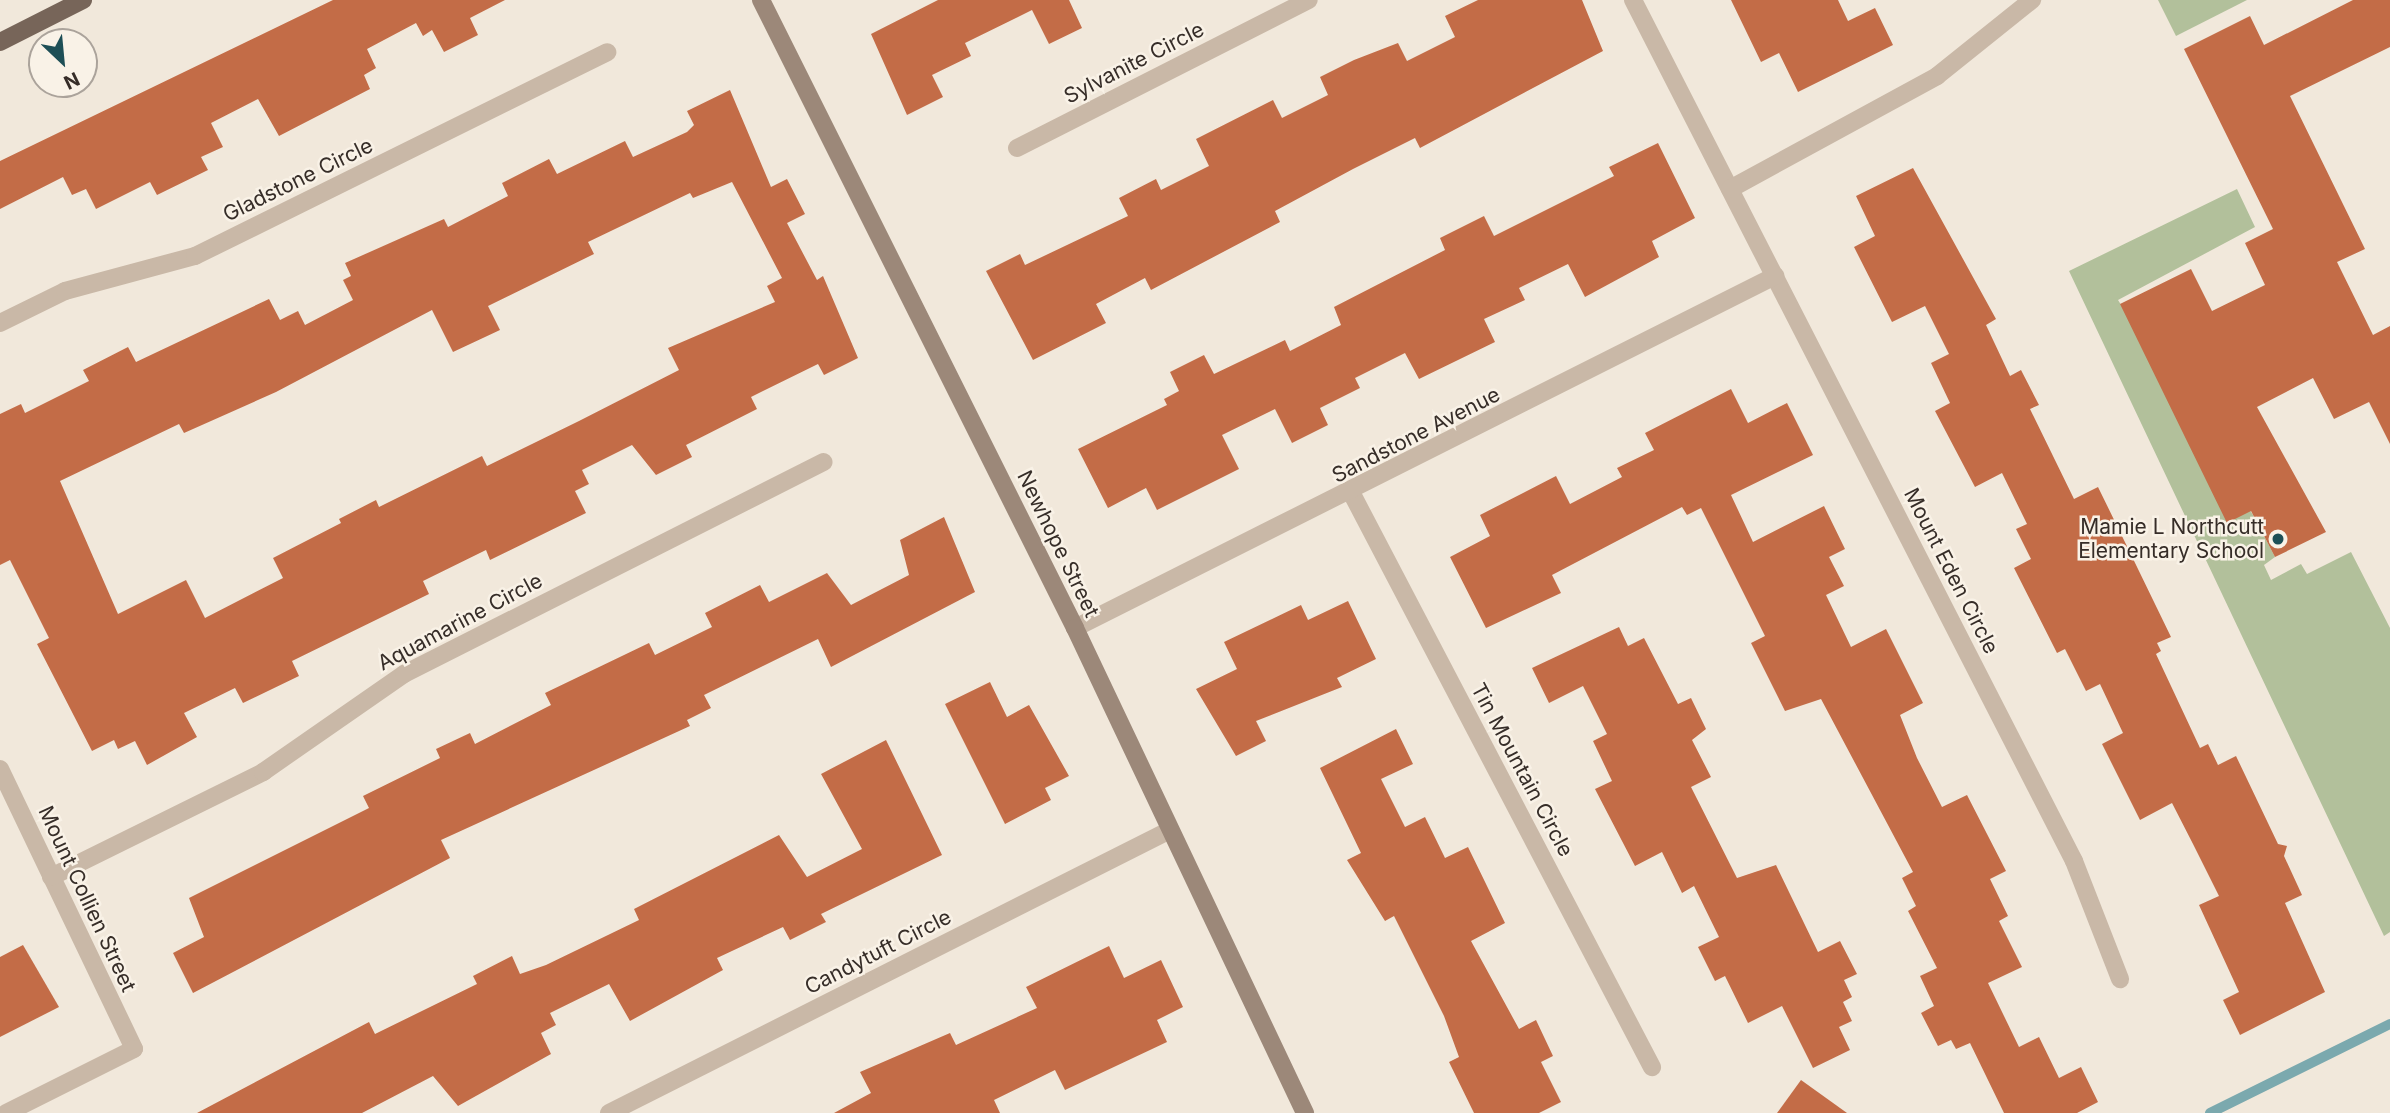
<!DOCTYPE html>
<style>
body{margin:0}
#map{position:relative;width:2390px;height:1113px;overflow:hidden;background:#f1e8db;font-family:Inter,sans-serif}
div>[style]{position:absolute}
.green>*{inset:0;background:#b2c09b}
.stream>*{height:10px;margin:-5px;padding:0 5px;transform-origin:5px;border-radius:5px;background:#7ba9ae}
.building>*{inset:0;background:#c36c47}
.street>*{height:18px;margin:-9px;padding:0 9px;transform-origin:9px;border-radius:9px;background:#c9b8a7}
.secondary>*{height:18px;margin:-9px;padding:0 9px;transform-origin:9px;border-radius:9px;background:#9c8879}
.primary>*{height:18px;margin:-9px;padding:0 9px;transform-origin:9px;border-radius:9px;background:#776559}
.dots>*{width:19px;height:19px;translate:-50% -50%;box-sizing:border-box;border:4px solid #f9f2e7;border-radius:50%}
span{translate:-50% -50%;white-space:nowrap;text-align:center;line-height:1.15;-webkit-text-stroke:5px #f9f2e7;paint-order:stroke}
.street-label{font-size:21px;color:#362d28}
.poi-label{font-size:21px;color:#362d28}
.right{translate:-100% -50%;text-align:right}
.north{position:absolute;left:28px;top:28px;width:70px;height:70px;box-sizing:border-box;background:#f9f2e7;border:2px solid #aba39b;border-radius:50%;rotate:154deg;font-size:19px;font-weight:700;line-height:28px;text-align:center;color:#362d28}
.north::after{content:'';display:block;margin:auto;width:24px;height:32px;background:#1e4f56;clip-path:polygon(50% 0,100% 100%,50% 72%,0 100%)}
</style>
<div id="map">
<div class="green">
<i style="clip-path:polygon(2158px 0,2247px 0,2176px 36px)"></i>
<i style="clip-path:polygon(2237px 189px,2255px 227px,2118px 300px,2253px 515px,2275px 557px,2264px 565px,2271px 580px,2301px 564px,2307px 574px,2351px 552px,2390px 628px,2390px 932px,2384px 936px,2069px 271px)"></i>
</div>
<div class="stream">
<i style="left:2210px;top:1113px;width:201px;rotate:-26.3deg"></i>
</div>
<div class="building">
<i style="clip-path:polygon(333px 0,505px 0,470px 18px,478px 35px,444px 52px,432px 30px,423px 36px,416px 23px,367px 49px,376px 68px,364px 75px,370px 89px,279px 136px,258px 99px,211px 123px,223px 147px,201px 157px,208px 170px,157px 195px,150px 182px,96px 209px,86px 189px,72px 195px,63px 177px,0 209px,0 161px)"></i>
<i style="clip-path:polygon(938px 0,1069px 0,1082px 28px,1049px 44px,1032px 10px,965px 43px,971px 56px,932px 75px,943px 97px,907px 115px,871px 34px)"></i>
<i style="clip-path:polygon(1478px 0,1582px 0,1603px 51px,1420px 148px,1415px 138px,1353px 169px,1275px 211px,1280px 222px,1151px 290px,1145px 278px,1096px 304px,1106px 323px,1033px 360px,986px 271px,1020px 254px,1025px 265px,1128px 216px,1119px 198px,1156px 179px,1161px 190px,1209px 166px,1196px 139px,1273px 100px,1282px 118px,1328px 95px,1320px 77px,1354px 60px,1398px 43px,1407px 61px,1455px 37px,1445px 16px)"></i>
<i style="clip-path:polygon(1731px 0,1838px 0,1848px 21px,1875px 8px,1893px 45px,1798px 92px,1779px 53px,1761px 62px)"></i>
<i style="clip-path:polygon(2353px 0,2390px 0,2390px 47px,2290px 96px,2365px 249px,2337px 262px,2373px 335px,2390px 326px,2390px 444px,2369px 402px,2334px 419px,2313px 378px,2257px 407px,2326px 532px,2275px 557px,2251px 511px,2227px 523px,2120px 304px,2191px 269px,2212px 311px,2265px 285px,2245px 243px,2273px 229px,2184px 49px,2250px 16px,2264px 45px)"></i>
<i style="clip-path:polygon(evenodd,730px 90px,771px 187px,787px 179px,805px 214px,787px 223px,817px 280px,823px 276px,858px 358px,824px 375px,818px 364px,751px 397px,757px 409px,686px 445px,692px 457px,656px 475px,632px 445px,582px 470px,589px 484px,575px 491px,586px 513px,490px 560px,486px 550px,423px 581px,429px 594px,292px 661px,299px 676px,243px 703px,235px 688px,184px 713px,197px 737px,147px 765px,135px 741px,118px 749px,114px 740px,92px 751px,37px 644px,49px 638px,10px 560px,0 565px,0 414px,21px 404px,25px 413px,89px 381px,83px 370px,128px 347px,136px 362px,269px 299px,280px 320px,298px 311px,305px 325px,353px 300px,343px 280px,351px 276px,345px 263px,444px 219px,448px 227px,508px 196px,502px 183px,549px 159px,557px 174px,625px 141px,633px 157px,687px 132px,694px 125px,687px 111px,730px 90px,732px 182px,782px 278px,767px 286px,775px 302px,668px 348px,679px 370px,579px 421px,487px 466px,482px 456px,379px 507px,376px 500px,339px 519px,341px 523px,273px 558px,283px 578px,205px 618px,186px 580px,118px 614px,60px 481px,179px 424px,184px 433px,276px 392px,432px 310px,453px 352px,500px 330px,488px 306px,594px 254px,588px 242px,690px 193px,693px 198px,732px 182px)"></i>
<i style="clip-path:polygon(1658px 143px,1695px 218px,1652px 241px,1659px 257px,1585px 297px,1568px 264px,1519px 288px,1525px 300px,1484px 319px,1495px 342px,1419px 379px,1405px 353px,1355px 378px,1360px 388px,1320px 408px,1328px 425px,1292px 443px,1275px 409px,1222px 435px,1239px 469px,1157px 510px,1146px 488px,1108px 508px,1078px 449px,1167px 405px,1164px 399px,1179px 391px,1170px 372px,1204px 355px,1214px 374px,1285px 340px,1290px 351px,1341px 325px,1334px 307px,1445px 250px,1440px 238px,1484px 216px,1494px 236px,1614px 176px,1609px 167px)"></i>
<i style="clip-path:polygon(1913px 168px,1996px 319px,1986px 325px,2010px 376px,2021px 370px,2039px 405px,2030px 409px,2074px 499px,2098px 487px,2121px 534px,2171px 637px,2157px 643px,2161px 651px,2156px 654px,2200px 748px,2208px 744px,2218px 765px,2236px 756px,2278px 844px,2287px 846px,2284px 856px,2302px 895px,2285px 903px,2325px 992px,2240px 1035px,2223px 1000px,2239px 992px,2199px 905px,2219px 896px,2193px 844px,2172px 803px,2140px 820px,2102px 744px,2123px 733px,2100px 684px,2086px 691px,2065px 649px,2057px 653px,2014px 568px,2031px 559px,2016px 529px,2027px 524px,2002px 473px,1975px 487px,1935px 411px,1950px 403px,1931px 363px,1949px 354px,1925px 306px,1892px 322px,1854px 247px,1875px 236px,1856px 196px)"></i>
<i style="clip-path:polygon(1731px 389px,1748px 423px,1787px 403px,1813px 455px,1731px 495px,1753px 542px,1824px 506px,1845px 549px,1829px 557px,1844px 586px,1826px 595px,1851px 647px,1886px 629px,1923px 703px,1900px 715px,1917px 758px,1942px 807px,1967px 795px,2006px 871px,1990px 879px,2008px 916px,1999px 921px,2022px 967px,1988px 983px,2019px 1047px,2039px 1037px,2059px 1078px,2081px 1067px,2098px 1102px,2077px 1113px,2004px 1113px,1970px 1043px,1956px 1049px,1951px 1040px,1938px 1046px,1921px 1013px,1934px 1006px,1920px 976px,1937px 968px,1908px 911px,1916px 906px,1902px 878px,1913px 872px,1821px 699px,1785px 711px,1751px 643px,1765px 636px,1701px 508px,1687px 515px,1682px 507px,1552px 575px,1561px 593px,1486px 628px,1450px 557px,1490px 536px,1480px 515px,1556px 476px,1570px 504px,1622px 477px,1617px 468px,1654px 450px,1645px 433px)"></i>
<i style="clip-path:polygon(944px 517px,975px 592px,831px 667px,818px 639px,704px 695px,711px 708px,687px 720px,690px 726px,441px 840px,450px 858px,193px 993px,173px 953px,204px 937px,189px 898px,369px 808px,363px 796px,440px 758px,436px 749px,470px 733px,475px 744px,551px 705px,545px 693px,649px 643px,655px 655px,712px 627px,705px 613px,760px 585px,769px 602px,827px 573px,851px 605px,909px 575px,900px 540px)"></i>
<i style="clip-path:polygon(1348px 601px,1376px 659px,1337px 678px,1342px 687px,1256px 721px,1266px 741px,1236px 756px,1196px 689px,1237px 669px,1224px 642px,1301px 605px,1308px 620px)"></i>
<i style="clip-path:polygon(1619px 627px,1628px 646px,1644px 638px,1678px 704px,1691px 698px,1706px 729px,1692px 740px,1711px 777px,1691px 787px,1737px 878px,1776px 865px,1818px 952px,1840px 941px,1857px 974px,1844px 980px,1852px 997px,1843px 1002px,1852px 1021px,1839px 1027px,1850px 1050px,1813px 1068px,1782px 1006px,1748px 1023px,1725px 976px,1715px 981px,1698px 947px,1719px 937px,1694px 886px,1682px 893px,1662px 852px,1635px 866px,1595px 789px,1612px 781px,1593px 741px,1607px 734px,1583px 686px,1549px 703px,1532px 668px)"></i>
<i style="clip-path:polygon(990px 682px,1007px 717px,1029px 705px,1069px 776px,1045px 788px,1051px 800px,1005px 824px,945px 704px)"></i>
<i style="clip-path:polygon(1396px 729px,1413px 764px,1381px 779px,1405px 827px,1425px 817px,1445px 858px,1468px 847px,1505px 923px,1471px 941px,1519px 1029px,1536px 1020px,1553px 1056px,1541px 1062px,1561px 1102px,1539px 1113px,1474px 1113px,1449px 1062px,1459px 1057px,1444px 1016px,1394px 916px,1385px 921px,1347px 860px,1361px 853px,1320px 768px)"></i>
<i style="clip-path:polygon(886px 740px,942px 855px,821px 914px,826px 922px,790px 940px,783px 927px,717px 958px,723px 970px,630px 1021px,609px 984px,550px 1013px,556px 1025px,541px 1033px,551px 1054px,458px 1106px,433px 1076px,362px 1113px,197px 1113px,369px 1022px,375px 1034px,477px 984px,473px 976px,512px 956px,520px 974px,546px 965px,639px 920px,634px 909px,779px 835px,807px 877px,862px 849px,821px 774px)"></i>
<i style="clip-path:polygon(23px 945px,59px 1007px,0 1037px,0 957px)"></i>
<i style="clip-path:polygon(1109px 946px,1124px 978px,1161px 960px,1183px 1007px,1157px 1020px,1167px 1042px,1065px 1090px,1055px 1070px,994px 1100px,1000px 1113px,834px 1113px,871px 1093px,860px 1072px,950px 1033px,956px 1045px,1037px 1008px,1026px 987px)"></i>
<i style="clip-path:polygon(1801px 1080px,1847px 1113px,1777px 1113px)"></i>
</div>
<div class="street">
<i style="left:1633px;top:0;width:967px;rotate:62.88deg"></i>
<i style="left:2074px;top:861px;width:127px;rotate:68.7deg"></i>
<i style="left:1017px;top:148px;width:327px;rotate:-26.9deg"></i>
<i style="left:1730px;top:189px;width:236px;rotate:-28.6deg"></i>
<i style="left:1937px;top:76px;width:122px;rotate:-38.7deg"></i>
<i style="left:0;top:323px;width:72px;rotate:-26.2deg"></i>
<i style="left:65px;top:291px;width:135px;rotate:-15.1deg"></i>
<i style="left:195px;top:256px;width:460px;rotate:-26.3deg"></i>
<i style="left:1352px;top:494px;width:647px;rotate:62.37deg"></i>
<i style="left:1075px;top:628px;width:784px;rotate:-26.7deg"></i>
<i style="left:0;top:769px;width:310px;rotate:64.4deg"></i>
<i style="left:134px;top:1049px;width:143px;rotate:153.4deg"></i>
<i style="left:51px;top:877px;width:237px;rotate:-26.3deg"></i>
<i style="left:263px;top:772px;width:172px;rotate:-34.8deg"></i>
<i style="left:404px;top:674px;width:470px;rotate:-26.8deg"></i>
<i style="left:609px;top:1113px;width:624px;rotate:-26.77deg"></i>
</div>
<div class="secondary">
<i style="left:761px;top:0;width:702px;rotate:63.43deg"></i>
<i style="left:1075px;top:628px;width:537px;rotate:64.63deg"></i>
</div>
<div class="primary">
<i style="left:0;top:42px;width:93px;rotate:-26.8deg"></i>
</div>
<div class="dots">
<i style="left:2278px;top:539px;background:#1e4f56"></i>
</div>
<div class="street-label">
<span style="left:1134px;top:63px;rotate:-27deg">Sylvanite Circle</span>
<span style="left:298px;top:180px;rotate:-26deg">Gladstone Circle</span>
<span style="left:1416px;top:435px;rotate:-27deg">Sandstone Avenue</span>
<span style="left:1058px;top:544px;rotate:64deg">Newhope Street</span>
<span style="left:1951px;top:571px;rotate:63deg">Mount Eden Circle</span>
<span style="left:460px;top:622px;rotate:-28deg">Aquamarine Circle</span>
<span style="left:1522px;top:770px;rotate:62deg">Tin Mountain Circle</span>
<span style="left:87px;top:899px;rotate:65deg">Mount Collien Street</span>
<span style="left:878px;top:952px;rotate:-27deg">Candytuft Circle</span>
</div>
<div class="poi-label">
<span class="right" style="left:2264px;top:539px">Mamie L Northcutt<br>Elementary School</span>
</div>
<div class="north">N</div>
</div>
